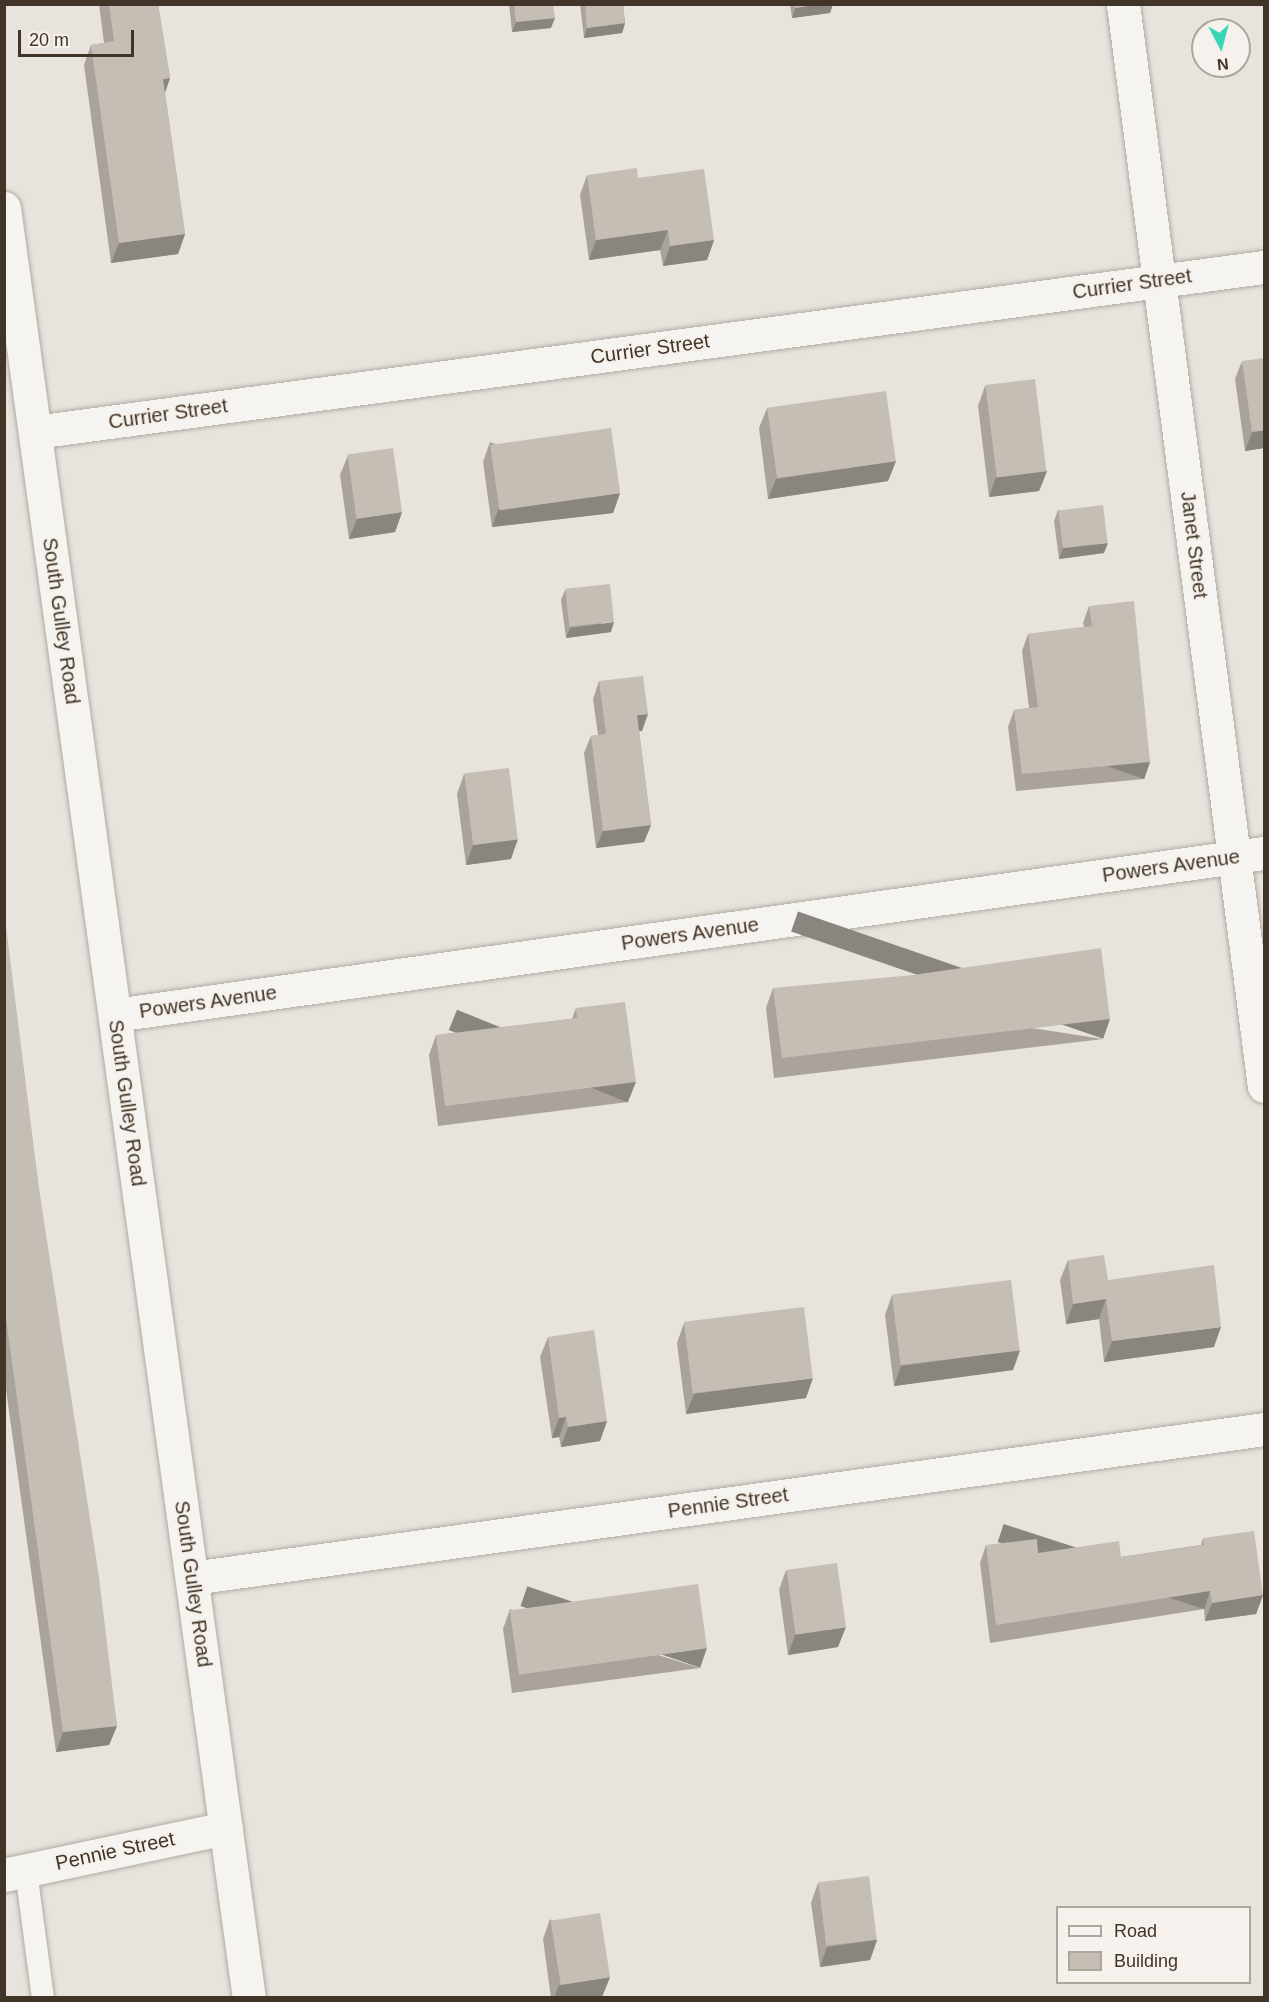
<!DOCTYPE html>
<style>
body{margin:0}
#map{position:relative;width:1269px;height:2002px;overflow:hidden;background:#e8e3dd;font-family:Helvetica,sans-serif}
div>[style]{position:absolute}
.roads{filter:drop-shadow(0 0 2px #b2aba2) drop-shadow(0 0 2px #b2aba2)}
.service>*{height:22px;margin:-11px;padding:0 11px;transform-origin:11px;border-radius:11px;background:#f6f4f0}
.minor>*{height:33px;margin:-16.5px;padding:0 16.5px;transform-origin:16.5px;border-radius:16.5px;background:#f6f4f0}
.wall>*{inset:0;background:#a9a39b}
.shaded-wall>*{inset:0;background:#8a857e;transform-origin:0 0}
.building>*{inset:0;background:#c5beb4;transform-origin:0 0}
span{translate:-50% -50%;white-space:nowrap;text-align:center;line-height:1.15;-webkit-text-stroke:5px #f6f1ed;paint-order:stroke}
.street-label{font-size:20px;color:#403526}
.frame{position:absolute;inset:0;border:6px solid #403526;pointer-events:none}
.legend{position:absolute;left:1056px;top:1906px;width:195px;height:78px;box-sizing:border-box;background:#f6f1ed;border:2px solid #ada69d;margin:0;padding:8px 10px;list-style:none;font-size:18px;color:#403526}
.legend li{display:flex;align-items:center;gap:12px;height:30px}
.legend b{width:30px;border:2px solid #ada69d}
.north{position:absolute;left:1191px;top:18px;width:60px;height:60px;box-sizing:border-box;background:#f6f1ed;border:2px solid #ada69d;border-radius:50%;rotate:174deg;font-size:16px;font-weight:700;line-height:24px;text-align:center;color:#403526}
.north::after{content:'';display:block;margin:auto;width:21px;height:27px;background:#38d7b6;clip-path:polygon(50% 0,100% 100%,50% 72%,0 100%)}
.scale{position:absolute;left:18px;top:30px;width:116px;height:27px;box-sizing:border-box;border:3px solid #403526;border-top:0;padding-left:8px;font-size:18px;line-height:21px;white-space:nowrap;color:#403526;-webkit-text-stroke:4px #f6f1ed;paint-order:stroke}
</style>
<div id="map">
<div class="roads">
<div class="service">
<i style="left:26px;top:1871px;width:128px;rotate:82.4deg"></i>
</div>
<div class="minor">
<i style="left:1123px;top:4px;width:1091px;rotate:82.58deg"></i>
<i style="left:4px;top:208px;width:1807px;rotate:82.21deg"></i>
<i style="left:35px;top:432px;width:1240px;rotate:-7.65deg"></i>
<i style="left:115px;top:1015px;width:1160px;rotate:-8.03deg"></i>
<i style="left:192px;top:1578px;width:1082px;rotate:-7.91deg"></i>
<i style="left:4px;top:1875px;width:227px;rotate:-12deg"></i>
</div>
</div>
<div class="wall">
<i style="clip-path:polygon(99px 4px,158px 4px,170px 78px,165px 93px,185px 234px,178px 254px,111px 263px,84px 65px,91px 45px,104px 43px)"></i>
<i style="clip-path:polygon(509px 4px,553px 4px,551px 28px,512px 32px)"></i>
<i style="clip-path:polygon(580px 4px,623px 4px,625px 23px,622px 33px,584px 38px)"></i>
<i style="clip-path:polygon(790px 4px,833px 4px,830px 13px,792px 18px)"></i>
<i style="clip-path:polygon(587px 175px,638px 178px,714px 240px,707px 260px,663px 266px,660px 250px,589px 260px,580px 195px)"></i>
<i style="clip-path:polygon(1242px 361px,1264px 448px,1245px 451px,1235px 379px)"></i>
<i style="clip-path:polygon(985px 386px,1047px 471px,1039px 491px,989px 497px,978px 406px)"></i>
<i style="clip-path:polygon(767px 408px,896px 461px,888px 481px,768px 499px,759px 428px)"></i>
<i style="clip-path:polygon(490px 442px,620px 493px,613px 513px,492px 527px,483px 462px)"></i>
<i style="clip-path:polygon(348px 455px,402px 512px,395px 532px,349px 539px,340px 475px)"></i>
<i style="clip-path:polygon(1058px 510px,1104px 553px,1059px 559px,1054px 521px)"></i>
<i style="clip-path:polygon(565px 590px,611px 632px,566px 638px,561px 600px)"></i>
<i style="clip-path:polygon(1089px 606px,1150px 762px,1144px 779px,1016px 791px,1008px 727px,1014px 710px,1029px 708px,1022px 651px,1028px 634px,1084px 627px,1083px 623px)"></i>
<i style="clip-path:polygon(599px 681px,642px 731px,639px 731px,651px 825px,644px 842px,596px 848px,584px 753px,591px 736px,598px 735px,593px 699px)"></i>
<i style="clip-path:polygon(464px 774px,511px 859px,466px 865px,457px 794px)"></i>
<i style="clip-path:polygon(4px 913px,38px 1183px,117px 1726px,109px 1745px,56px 1752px,4px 1375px)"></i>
<i style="clip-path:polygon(773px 988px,1103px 1039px,774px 1078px,766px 1008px)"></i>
<i style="clip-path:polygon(576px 1008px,628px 1102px,438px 1126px,429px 1055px,436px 1035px,572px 1019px)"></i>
<i style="clip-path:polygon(1068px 1260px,1108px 1280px,1214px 1347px,1104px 1362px,1099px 1319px,1066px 1324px,1060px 1280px)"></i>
<i style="clip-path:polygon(892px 1295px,1020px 1350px,1013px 1370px,894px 1386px,885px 1315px)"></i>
<i style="clip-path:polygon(684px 1323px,806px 1398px,686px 1414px,677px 1343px)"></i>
<i style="clip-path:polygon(548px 1337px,607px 1421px,600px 1441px,561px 1447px,559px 1437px,552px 1438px,540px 1357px)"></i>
<i style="clip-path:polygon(1203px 1538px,1263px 1595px,1256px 1614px,1205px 1621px,1204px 1609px,990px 1643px,980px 1563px,986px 1545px,1038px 1553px,1121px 1557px,1201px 1545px)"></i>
<i style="clip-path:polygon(786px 1570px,838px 1647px,788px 1655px,779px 1590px)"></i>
<i style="clip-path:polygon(510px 1609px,700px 1668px,512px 1693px,503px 1629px)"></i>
<i style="clip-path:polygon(818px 1883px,877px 1940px,870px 1960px,820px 1967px,811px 1903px)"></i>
<i style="clip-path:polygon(550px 1919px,610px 1977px,602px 1997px,551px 1998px,543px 1939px)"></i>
</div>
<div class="shaded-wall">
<i style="clip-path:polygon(821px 4px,833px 4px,830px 13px,792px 18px,795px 8px)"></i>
<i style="clip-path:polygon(555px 18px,551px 28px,512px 32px,516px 22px)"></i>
<i style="clip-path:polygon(625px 23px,622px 33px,584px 38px,587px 28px)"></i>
<i style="clip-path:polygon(170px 78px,163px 98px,163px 79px)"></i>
<i style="clip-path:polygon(668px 230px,660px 250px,589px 260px,596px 240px)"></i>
<i style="clip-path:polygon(185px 234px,178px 254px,111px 263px,119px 243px)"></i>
<i style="clip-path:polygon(714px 240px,707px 260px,663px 266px,670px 246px)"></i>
<i style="clip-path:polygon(1264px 430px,1264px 448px,1245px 451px,1252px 432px)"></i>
<i style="clip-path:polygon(896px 461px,888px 481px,768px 499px,776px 479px)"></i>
<i style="clip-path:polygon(1047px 471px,1039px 491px,989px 497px,996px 477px)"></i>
<i style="clip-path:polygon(620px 493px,613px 513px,492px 527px,499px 507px)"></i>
<i style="clip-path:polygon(402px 512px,395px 532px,349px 539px,357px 519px)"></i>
<i style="clip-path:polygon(1108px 543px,1104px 553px,1059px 559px,1063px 548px)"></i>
<i style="clip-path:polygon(614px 622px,611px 632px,566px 638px,570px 628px)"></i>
<i style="clip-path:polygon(648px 714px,642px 731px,631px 732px,637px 715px)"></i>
<i style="left:1150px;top:762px;width:18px;height:129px;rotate:109deg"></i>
<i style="clip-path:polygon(651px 825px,644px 842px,596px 848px,603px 831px)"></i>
<i style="clip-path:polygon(518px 839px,511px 859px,466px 865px,473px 845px)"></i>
<i style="left:1110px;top:1019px;width:21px;height:330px;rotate:109deg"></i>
<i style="left:636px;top:1082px;width:22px;height:193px;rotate:112deg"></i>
<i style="clip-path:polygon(1106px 1299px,1099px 1319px,1066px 1324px,1073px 1304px)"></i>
<i style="clip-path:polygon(1221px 1327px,1214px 1347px,1104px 1362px,1112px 1341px)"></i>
<i style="clip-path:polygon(1020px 1350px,1013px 1370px,894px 1386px,901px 1366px)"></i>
<i style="clip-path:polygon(813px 1378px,806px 1398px,686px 1414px,694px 1394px)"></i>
<i style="clip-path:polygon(566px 1417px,559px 1437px,552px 1438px,559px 1418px)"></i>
<i style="clip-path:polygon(607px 1421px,600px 1441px,561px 1447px,568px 1427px)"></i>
<i style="left:1210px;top:1591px;width:19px;height:217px;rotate:108deg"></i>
<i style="clip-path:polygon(1263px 1595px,1256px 1614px,1205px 1621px,1212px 1603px)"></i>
<i style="clip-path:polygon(846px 1627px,838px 1647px,788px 1655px,795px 1635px)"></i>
<i style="left:707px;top:1648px;width:21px;height:190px;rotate:109deg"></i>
<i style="clip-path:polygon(117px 1726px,109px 1745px,56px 1752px,63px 1732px)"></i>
<i style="clip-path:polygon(877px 1940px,870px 1960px,820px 1967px,827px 1947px)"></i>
<i style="clip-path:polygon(610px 1977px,602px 1997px,554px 1998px,559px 1985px)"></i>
</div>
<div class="building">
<i style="clip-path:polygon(109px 4px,158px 4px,170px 78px,163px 79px,185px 234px,119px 243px,91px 45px,114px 41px)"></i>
<i style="clip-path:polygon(514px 4px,553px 4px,555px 18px,516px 22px)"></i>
<i style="clip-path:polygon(585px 4px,623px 4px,625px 23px,587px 28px)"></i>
<i style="clip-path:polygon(795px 4px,821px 4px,795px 8px)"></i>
<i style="clip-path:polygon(637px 168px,638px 178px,704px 169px,714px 240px,670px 246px,668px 230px,596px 240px,587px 175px)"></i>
<i style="clip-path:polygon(1264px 358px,1264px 430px,1252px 432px,1242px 361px)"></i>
<i style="left:1035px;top:379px;width:93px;height:50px;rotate:83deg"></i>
<i style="left:886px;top:391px;width:71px;height:120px;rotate:82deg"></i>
<i style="left:611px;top:428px;width:66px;height:122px;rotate:82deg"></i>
<i style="left:393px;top:448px;width:65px;height:46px;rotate:82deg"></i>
<i style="left:1103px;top:505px;width:38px;height:45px;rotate:83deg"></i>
<i style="left:610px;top:584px;width:38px;height:45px;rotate:84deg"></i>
<i style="clip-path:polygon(1134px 601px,1150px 762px,1022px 774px,1014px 710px,1038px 707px,1028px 634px,1092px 626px,1089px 606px)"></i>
<i style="clip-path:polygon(643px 676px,648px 714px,637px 715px,651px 825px,603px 831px,591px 736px,606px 734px,599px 681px)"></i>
<i style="left:509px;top:768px;width:72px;height:45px;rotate:83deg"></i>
<i style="clip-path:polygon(4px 913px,38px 1183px,99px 1577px,117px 1726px,63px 1732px,4px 1304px)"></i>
<i style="clip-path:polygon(1101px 948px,1110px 1019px,782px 1058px,773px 988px,913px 975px)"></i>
<i style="clip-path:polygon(625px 1002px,636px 1082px,445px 1106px,436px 1035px,577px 1018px,576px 1008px)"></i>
<i style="clip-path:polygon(1104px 1255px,1108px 1280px,1214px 1265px,1221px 1327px,1112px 1341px,1106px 1299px,1073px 1304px,1068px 1260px)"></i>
<i style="left:1011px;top:1280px;width:71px;height:120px;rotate:83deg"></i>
<i style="left:804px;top:1307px;width:72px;height:121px;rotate:83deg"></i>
<i style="clip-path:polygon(594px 1330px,607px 1421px,568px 1427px,566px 1417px,559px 1418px,548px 1337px)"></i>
<i style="clip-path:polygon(1254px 1531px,1263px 1595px,1212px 1603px,1210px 1591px,996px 1625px,986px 1545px,1037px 1539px,1038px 1553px,1119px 1541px,1121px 1557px,1204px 1545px,1203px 1538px)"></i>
<i style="left:837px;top:1563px;width:65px;height:51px;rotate:82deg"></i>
<i style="left:698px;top:1584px;width:65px;height:190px;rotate:82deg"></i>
<i style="left:869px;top:1876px;width:64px;height:51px;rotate:83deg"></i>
<i style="left:600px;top:1913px;width:65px;height:50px;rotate:81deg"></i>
</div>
<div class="street-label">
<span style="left:1132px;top:284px;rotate:-8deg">Currier Street</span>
<span style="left:650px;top:349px;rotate:-8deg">Currier Street</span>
<span style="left:168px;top:414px;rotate:-8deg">Currier Street</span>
<span style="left:1194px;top:545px;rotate:83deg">Janet Street</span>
<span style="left:61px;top:621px;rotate:82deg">South Gulley Road</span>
<span style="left:1171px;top:866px;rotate:-8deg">Powers Avenue</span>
<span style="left:690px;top:934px;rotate:-8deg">Powers Avenue</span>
<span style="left:208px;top:1002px;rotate:-8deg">Powers Avenue</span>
<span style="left:127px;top:1103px;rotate:82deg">South Gulley Road</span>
<span style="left:728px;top:1503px;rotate:-8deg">Pennie Street</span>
<span style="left:193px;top:1584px;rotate:82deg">South Gulley Road</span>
<span style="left:115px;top:1851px;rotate:-12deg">Pennie Street</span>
</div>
<div class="frame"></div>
<ul class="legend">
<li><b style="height:8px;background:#f6f4f0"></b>Road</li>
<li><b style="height:16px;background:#c5beb4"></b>Building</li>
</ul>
<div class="north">N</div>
<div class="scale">20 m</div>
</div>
